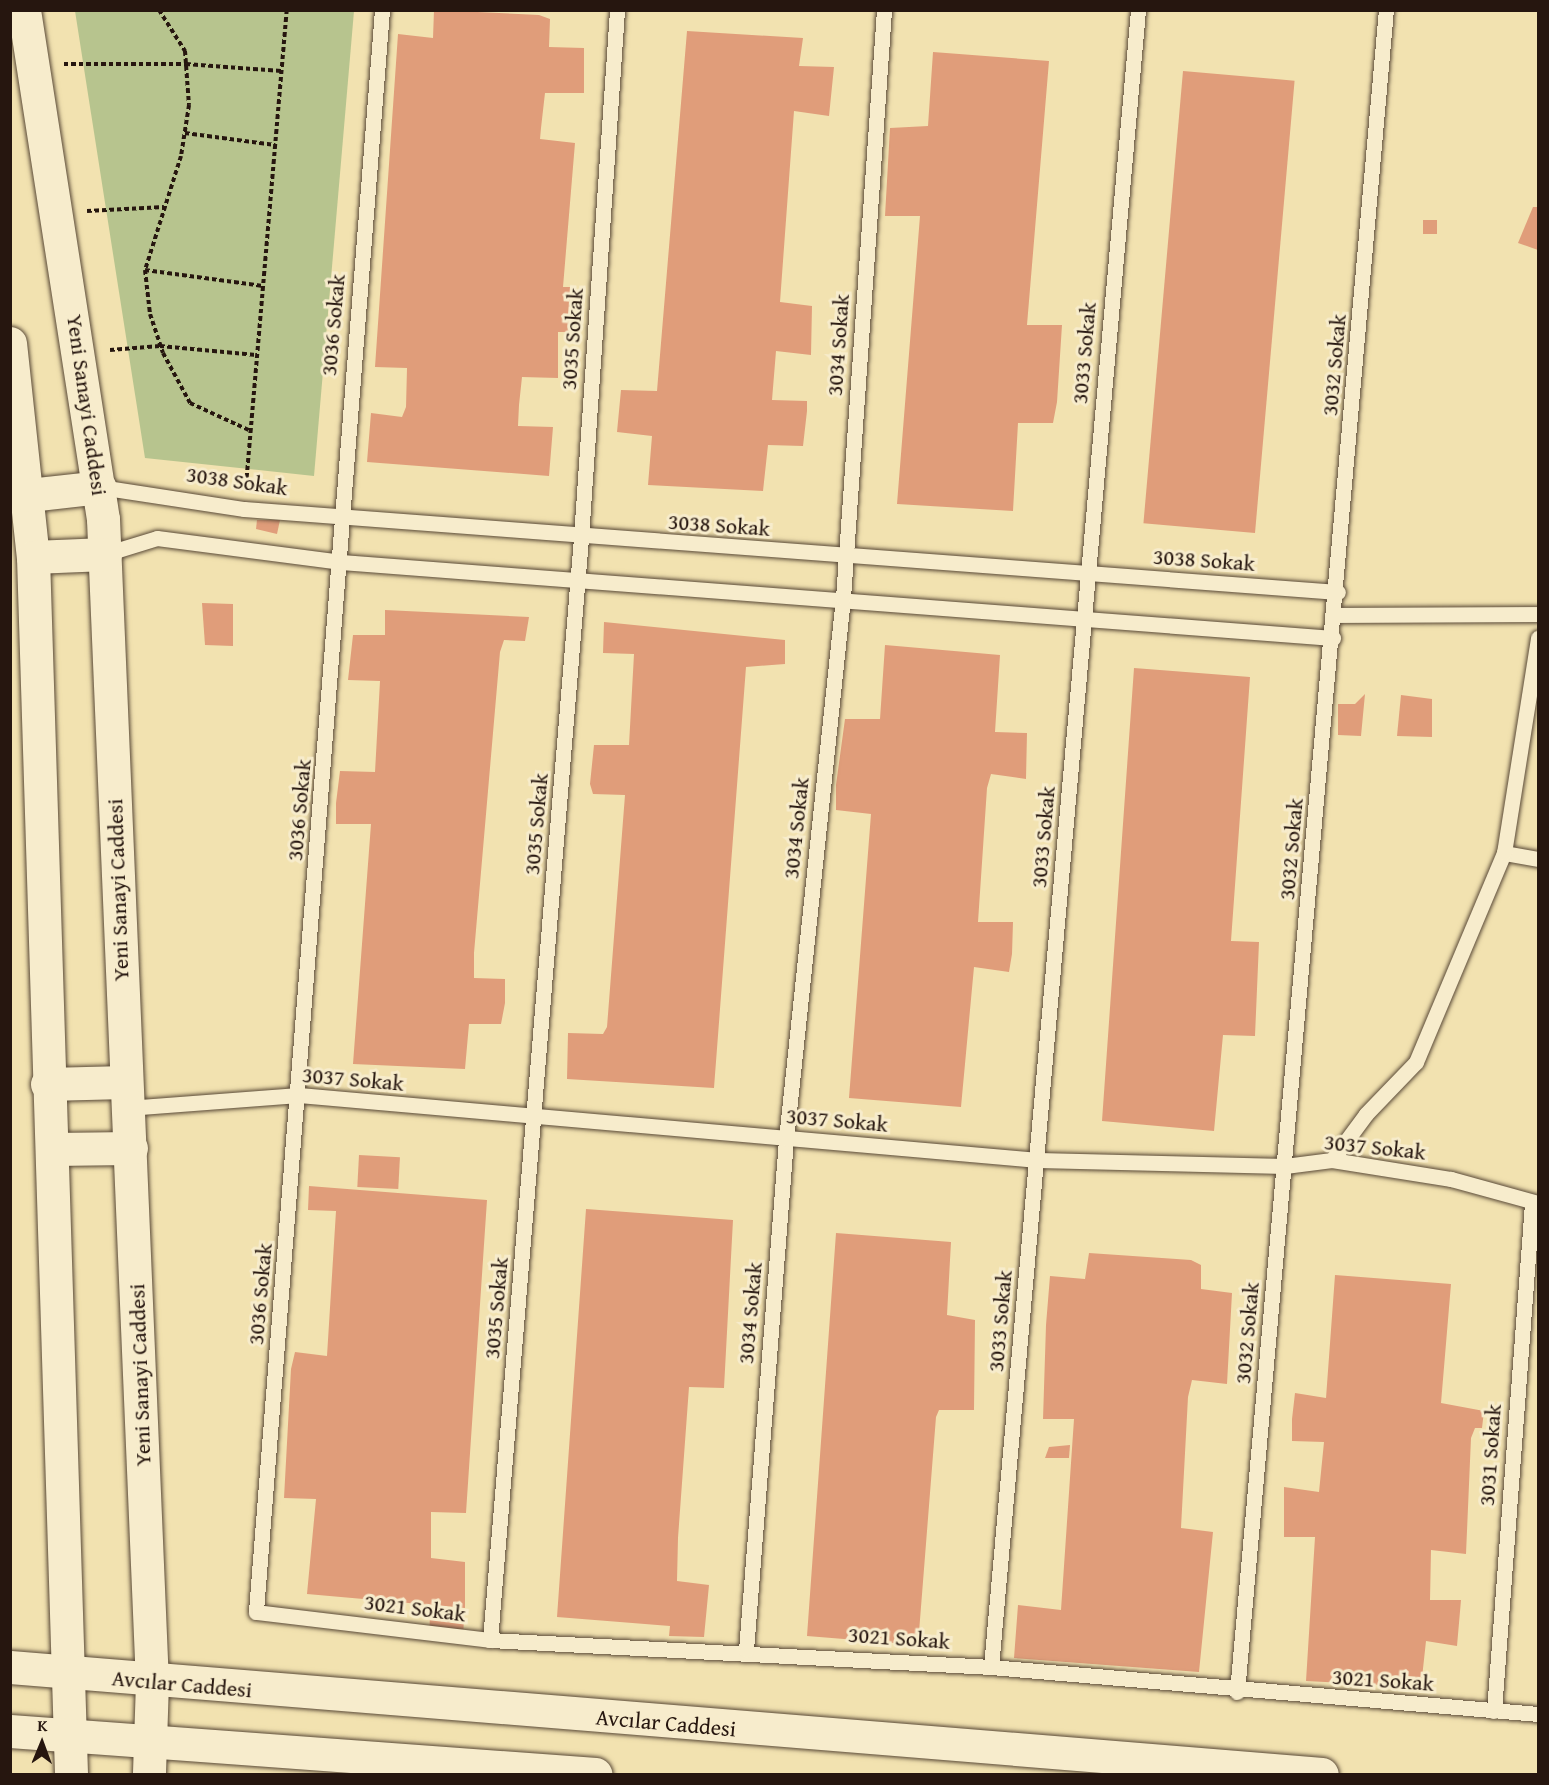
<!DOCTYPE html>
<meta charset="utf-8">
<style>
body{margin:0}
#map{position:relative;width:1549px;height:1785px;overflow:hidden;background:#f2e2b0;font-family:"Gentium Book Plus",serif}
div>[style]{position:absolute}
.green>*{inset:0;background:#b7c48e}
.building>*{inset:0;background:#e09d7a;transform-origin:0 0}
.path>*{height:4px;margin-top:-2px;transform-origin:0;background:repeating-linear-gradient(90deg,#26160f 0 4.5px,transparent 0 7.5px)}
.roads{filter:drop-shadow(0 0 2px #594937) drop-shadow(0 0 2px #594937)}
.lane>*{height:15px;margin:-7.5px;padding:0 7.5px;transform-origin:7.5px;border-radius:7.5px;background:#f7eccc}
.secondary>*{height:33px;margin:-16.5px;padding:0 16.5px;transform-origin:16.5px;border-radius:16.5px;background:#f7eccc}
span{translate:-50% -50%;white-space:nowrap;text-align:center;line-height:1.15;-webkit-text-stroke:6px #f7eccc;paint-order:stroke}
.street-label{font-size:22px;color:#26160f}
.frame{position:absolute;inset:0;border:12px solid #26160f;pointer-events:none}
.north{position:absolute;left:12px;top:1713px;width:60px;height:60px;-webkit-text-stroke:4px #f7eccc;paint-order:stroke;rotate:1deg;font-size:16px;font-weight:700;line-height:24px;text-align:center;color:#26160f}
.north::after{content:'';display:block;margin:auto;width:21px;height:27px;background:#26160f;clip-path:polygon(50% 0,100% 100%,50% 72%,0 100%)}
</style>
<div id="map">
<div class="green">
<i style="clip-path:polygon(75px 11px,354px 11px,314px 476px,145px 458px)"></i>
</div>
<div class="building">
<i style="clip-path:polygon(434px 10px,539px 15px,550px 19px,549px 47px,584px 48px,584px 93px,545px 93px,541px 128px,540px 139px,575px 143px,563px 287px,573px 287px,572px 332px,558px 332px,558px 378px,522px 377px,519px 405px,518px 426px,553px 427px,549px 476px,367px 462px,371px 413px,402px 417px,406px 407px,407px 368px,375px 367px,398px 34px,433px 38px)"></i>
<i style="clip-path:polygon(687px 31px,803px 38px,799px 66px,834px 67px,829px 116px,794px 111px,780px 302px,812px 306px,811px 355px,776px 351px,772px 400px,807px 401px,807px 411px,803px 446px,768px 445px,763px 491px,648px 485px,652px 436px,617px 432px,621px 390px,657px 391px)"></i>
<i style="clip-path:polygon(933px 52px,1049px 61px,1027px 325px,1062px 325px,1057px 402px,1053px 423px,1018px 423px,1013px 511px,897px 504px,920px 216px,885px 216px,890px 128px,928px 126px)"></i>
<i style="left:1183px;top:71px;width:112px;height:454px;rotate:5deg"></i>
<i style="clip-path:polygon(1533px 207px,1538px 207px,1538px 250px,1518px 243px)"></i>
<i style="left:1423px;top:220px;width:14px;height:14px"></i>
<i style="clip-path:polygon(257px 520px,280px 520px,277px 534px,256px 529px)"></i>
<i style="clip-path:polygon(202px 603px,233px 604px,233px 646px,205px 645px)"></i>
<i style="clip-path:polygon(385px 610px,529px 617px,525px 641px,504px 640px,500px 652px,474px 953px,474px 978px,505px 979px,505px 1003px,501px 1024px,469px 1024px,465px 1069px,353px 1064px,371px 824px,336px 824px,336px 803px,340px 771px,375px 772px,380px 681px,348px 680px,353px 635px,385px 635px)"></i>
<i style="clip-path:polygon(604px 622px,785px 640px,785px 664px,746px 667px,714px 1088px,567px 1079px,568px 1033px,603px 1034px,607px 1027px,625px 795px,593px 794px,590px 784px,594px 745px,629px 745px,634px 654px,603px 653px)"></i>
<i style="clip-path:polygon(885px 645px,1000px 655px,995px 732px,1027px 733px,1026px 779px,991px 774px,987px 788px,978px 922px,1013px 922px,1012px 954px,1009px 972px,974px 967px,961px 1107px,849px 1098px,871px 814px,836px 810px,836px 785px,845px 719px,880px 719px)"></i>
<i style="clip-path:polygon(1134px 668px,1250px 677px,1231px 941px,1259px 942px,1255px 1036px,1223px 1035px,1214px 1131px,1102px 1121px)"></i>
<i style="clip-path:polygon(1365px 694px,1361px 736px,1338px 735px,1338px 704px,1355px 704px)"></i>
<i style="clip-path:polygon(1401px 695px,1432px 699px,1432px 737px,1397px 736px)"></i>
<i style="left:359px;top:1155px;width:41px;height:32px;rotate:3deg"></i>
<i style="clip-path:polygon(309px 1186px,487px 1200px,466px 1513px,431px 1512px,431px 1558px,465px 1562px,465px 1608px,307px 1594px,316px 1499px,284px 1498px,291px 1369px,295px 1352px,327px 1356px,336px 1211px,308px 1210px)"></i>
<i style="clip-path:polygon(586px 1209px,733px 1220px,724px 1388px,689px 1387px,678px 1538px,677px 1581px,709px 1585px,704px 1637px,669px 1636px,670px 1626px,557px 1617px)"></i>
<i style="clip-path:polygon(836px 1233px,951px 1242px,947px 1315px,975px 1320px,974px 1410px,939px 1410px,936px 1417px,918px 1645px,807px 1636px)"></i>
<i style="clip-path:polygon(1089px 1253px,1191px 1260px,1201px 1265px,1201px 1289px,1232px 1293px,1227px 1384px,1192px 1380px,1188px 1397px,1181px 1528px,1213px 1532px,1199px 1672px,1014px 1658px,1018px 1605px,1061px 1610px,1074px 1419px,1043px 1419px,1046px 1325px,1050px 1276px,1085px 1279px)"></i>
<i style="clip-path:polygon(1335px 1275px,1451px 1284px,1441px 1403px,1484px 1411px,1482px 1428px,1475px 1428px,1471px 1438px,1466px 1554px,1431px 1550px,1430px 1600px,1461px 1600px,1457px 1646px,1426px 1641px,1421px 1687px,1306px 1681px,1315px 1537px,1284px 1537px,1284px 1487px,1319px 1492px,1324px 1442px,1292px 1441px,1292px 1419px,1295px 1393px,1326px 1398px)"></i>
<i style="clip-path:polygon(1070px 1445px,1069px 1458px,1045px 1458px,1049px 1447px)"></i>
<i style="left:430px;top:1614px;width:34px;height:14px;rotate:2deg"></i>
</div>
<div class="path">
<i style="left:159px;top:10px;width:49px;rotate:57.6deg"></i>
<i style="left:185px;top:51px;width:54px;rotate:85.8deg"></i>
<i style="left:189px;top:105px;width:52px;rotate:98.9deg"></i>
<i style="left:181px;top:156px;width:120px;rotate:107.5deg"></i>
<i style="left:145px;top:270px;width:44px;rotate:83.5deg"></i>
<i style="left:150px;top:314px;width:41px;rotate:71.6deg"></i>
<i style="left:163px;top:353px;width:57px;rotate:61.6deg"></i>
<i style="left:190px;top:403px;width:67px;rotate:24.7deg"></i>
<i style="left:64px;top:64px;width:122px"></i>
<i style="left:186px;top:64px;width:96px;rotate:4.2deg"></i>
<i style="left:185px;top:133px;width:91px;rotate:7.6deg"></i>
<i style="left:87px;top:211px;width:77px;rotate:-3deg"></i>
<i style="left:145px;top:270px;width:119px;rotate:7.7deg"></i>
<i style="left:110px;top:350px;width:50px;rotate:-4.6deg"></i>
<i style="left:160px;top:346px;width:97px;rotate:5.3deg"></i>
<i style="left:246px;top:485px;width:477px;rotate:-85.1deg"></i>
</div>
<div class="roads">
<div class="lane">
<i style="left:382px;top:10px;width:1607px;rotate:94.5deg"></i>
<i style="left:256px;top:1612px;width:236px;rotate:6.8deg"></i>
<i style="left:490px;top:1640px;width:502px;rotate:3.08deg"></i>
<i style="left:991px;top:1667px;width:549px;rotate:4.91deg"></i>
<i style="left:100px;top:487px;width:146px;rotate:8.7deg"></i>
<i style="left:244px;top:509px;width:1097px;rotate:4.34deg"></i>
<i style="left:105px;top:554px;width:54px;rotate:-17.1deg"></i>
<i style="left:157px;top:538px;width:186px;rotate:7.4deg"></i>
<i style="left:341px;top:562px;width:995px;rotate:4.38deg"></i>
<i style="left:1335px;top:615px;width:203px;rotate:-0.3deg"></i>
<i style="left:1504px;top:853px;width:35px;rotate:10deg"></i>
<i style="left:127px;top:1108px;width:172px;rotate:-4.3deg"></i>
<i style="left:299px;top:1095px;width:742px;rotate:5.03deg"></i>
<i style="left:1038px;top:1160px;width:247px;rotate:1.4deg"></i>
<i style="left:1285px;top:1166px;width:47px;rotate:-7.3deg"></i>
<i style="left:1332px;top:1160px;width:121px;rotate:9.1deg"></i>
<i style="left:1451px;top:1179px;width:90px;rotate:15.4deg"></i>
<i style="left:1332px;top:1160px;width:57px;rotate:-53.5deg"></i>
<i style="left:1366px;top:1114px;width:72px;rotate:-46.1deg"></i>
<i style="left:1416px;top:1062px;width:227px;rotate:-67.2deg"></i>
<i style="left:1504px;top:853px;width:218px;rotate:-81deg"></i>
<i style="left:490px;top:1640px;width:1107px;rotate:-85.28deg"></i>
<i style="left:581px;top:537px;width:528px;rotate:-86.09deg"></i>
<i style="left:746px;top:1650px;width:513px;rotate:-85.52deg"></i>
<i style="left:786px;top:1139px;width:544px;rotate:-83.99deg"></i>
<i style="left:843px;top:598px;width:589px;rotate:-86.01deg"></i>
<i style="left:991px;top:1667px;width:1664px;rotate:-84.93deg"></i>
<i style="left:1237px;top:1692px;width:1689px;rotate:-84.94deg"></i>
<i style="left:1494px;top:1711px;width:509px;rotate:-85.72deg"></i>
</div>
<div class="secondary">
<i style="left:24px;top:10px;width:515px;rotate:81.18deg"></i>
<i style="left:103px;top:519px;width:1164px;rotate:87.59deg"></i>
<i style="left:152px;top:1682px;width:92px;rotate:91.9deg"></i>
<i style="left:10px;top:343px;width:215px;rotate:83.9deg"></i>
<i style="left:33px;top:557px;width:1218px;rotate:88.21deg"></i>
<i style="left:29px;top:495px;width:71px;rotate:-6.4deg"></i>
<i style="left:33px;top:557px;width:72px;rotate:-2.4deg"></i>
<i style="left:47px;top:1084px;width:78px;rotate:-1.5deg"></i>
<i style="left:53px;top:1149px;width:78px;rotate:-0.7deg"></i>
<i style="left:10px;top:1667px;width:1316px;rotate:4.66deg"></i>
<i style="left:10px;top:1731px;width:587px;rotate:4.2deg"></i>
</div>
</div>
<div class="street-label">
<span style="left:333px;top:325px;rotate:-85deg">3036 Sokak</span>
<span style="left:572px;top:339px;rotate:-86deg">3035 Sokak</span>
<span style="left:838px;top:345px;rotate:-86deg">3034 Sokak</span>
<span style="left:1084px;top:353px;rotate:-85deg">3033 Sokak</span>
<span style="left:1334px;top:365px;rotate:-85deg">3032 Sokak</span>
<span style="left:87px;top:405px;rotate:82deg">Yeni Sanayi Caddesi</span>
<span style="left:237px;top:481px;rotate:8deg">3038 Sokak</span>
<span style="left:719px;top:525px;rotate:4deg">3038 Sokak</span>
<span style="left:1204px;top:560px;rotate:4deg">3038 Sokak</span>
<span style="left:299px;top:810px;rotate:-85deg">3036 Sokak</span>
<span style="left:536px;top:824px;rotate:-85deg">3035 Sokak</span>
<span style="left:796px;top:828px;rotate:-84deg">3034 Sokak</span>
<span style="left:1043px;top:837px;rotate:-85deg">3033 Sokak</span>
<span style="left:1291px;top:849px;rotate:-85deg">3032 Sokak</span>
<span style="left:118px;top:890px;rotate:-92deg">Yeni Sanayi Caddesi</span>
<span style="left:353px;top:1079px;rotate:5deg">3037 Sokak</span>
<span style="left:837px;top:1120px;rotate:5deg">3037 Sokak</span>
<span style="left:1375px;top:1147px;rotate:6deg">3037 Sokak</span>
<span style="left:260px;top:1294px;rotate:-85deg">3036 Sokak</span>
<span style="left:496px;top:1308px;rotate:-85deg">3035 Sokak</span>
<span style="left:750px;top:1313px;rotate:-85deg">3034 Sokak</span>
<span style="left:1000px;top:1321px;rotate:-85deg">3033 Sokak</span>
<span style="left:1247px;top:1333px;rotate:-85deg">3032 Sokak</span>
<span style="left:140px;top:1375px;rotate:-92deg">Yeni Sanayi Caddesi</span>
<span style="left:1490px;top:1455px;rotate:-86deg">3031 Sokak</span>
<span style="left:415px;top:1608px;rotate:7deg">3021 Sokak</span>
<span style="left:899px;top:1638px;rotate:4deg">3021 Sokak</span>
<span style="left:1383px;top:1680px;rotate:4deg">3021 Sokak</span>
<span style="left:182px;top:1684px;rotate:5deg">Avcılar Caddesi</span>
<span style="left:666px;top:1723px;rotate:5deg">Avcılar Caddesi</span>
</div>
<div class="frame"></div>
<div class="north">K</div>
</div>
